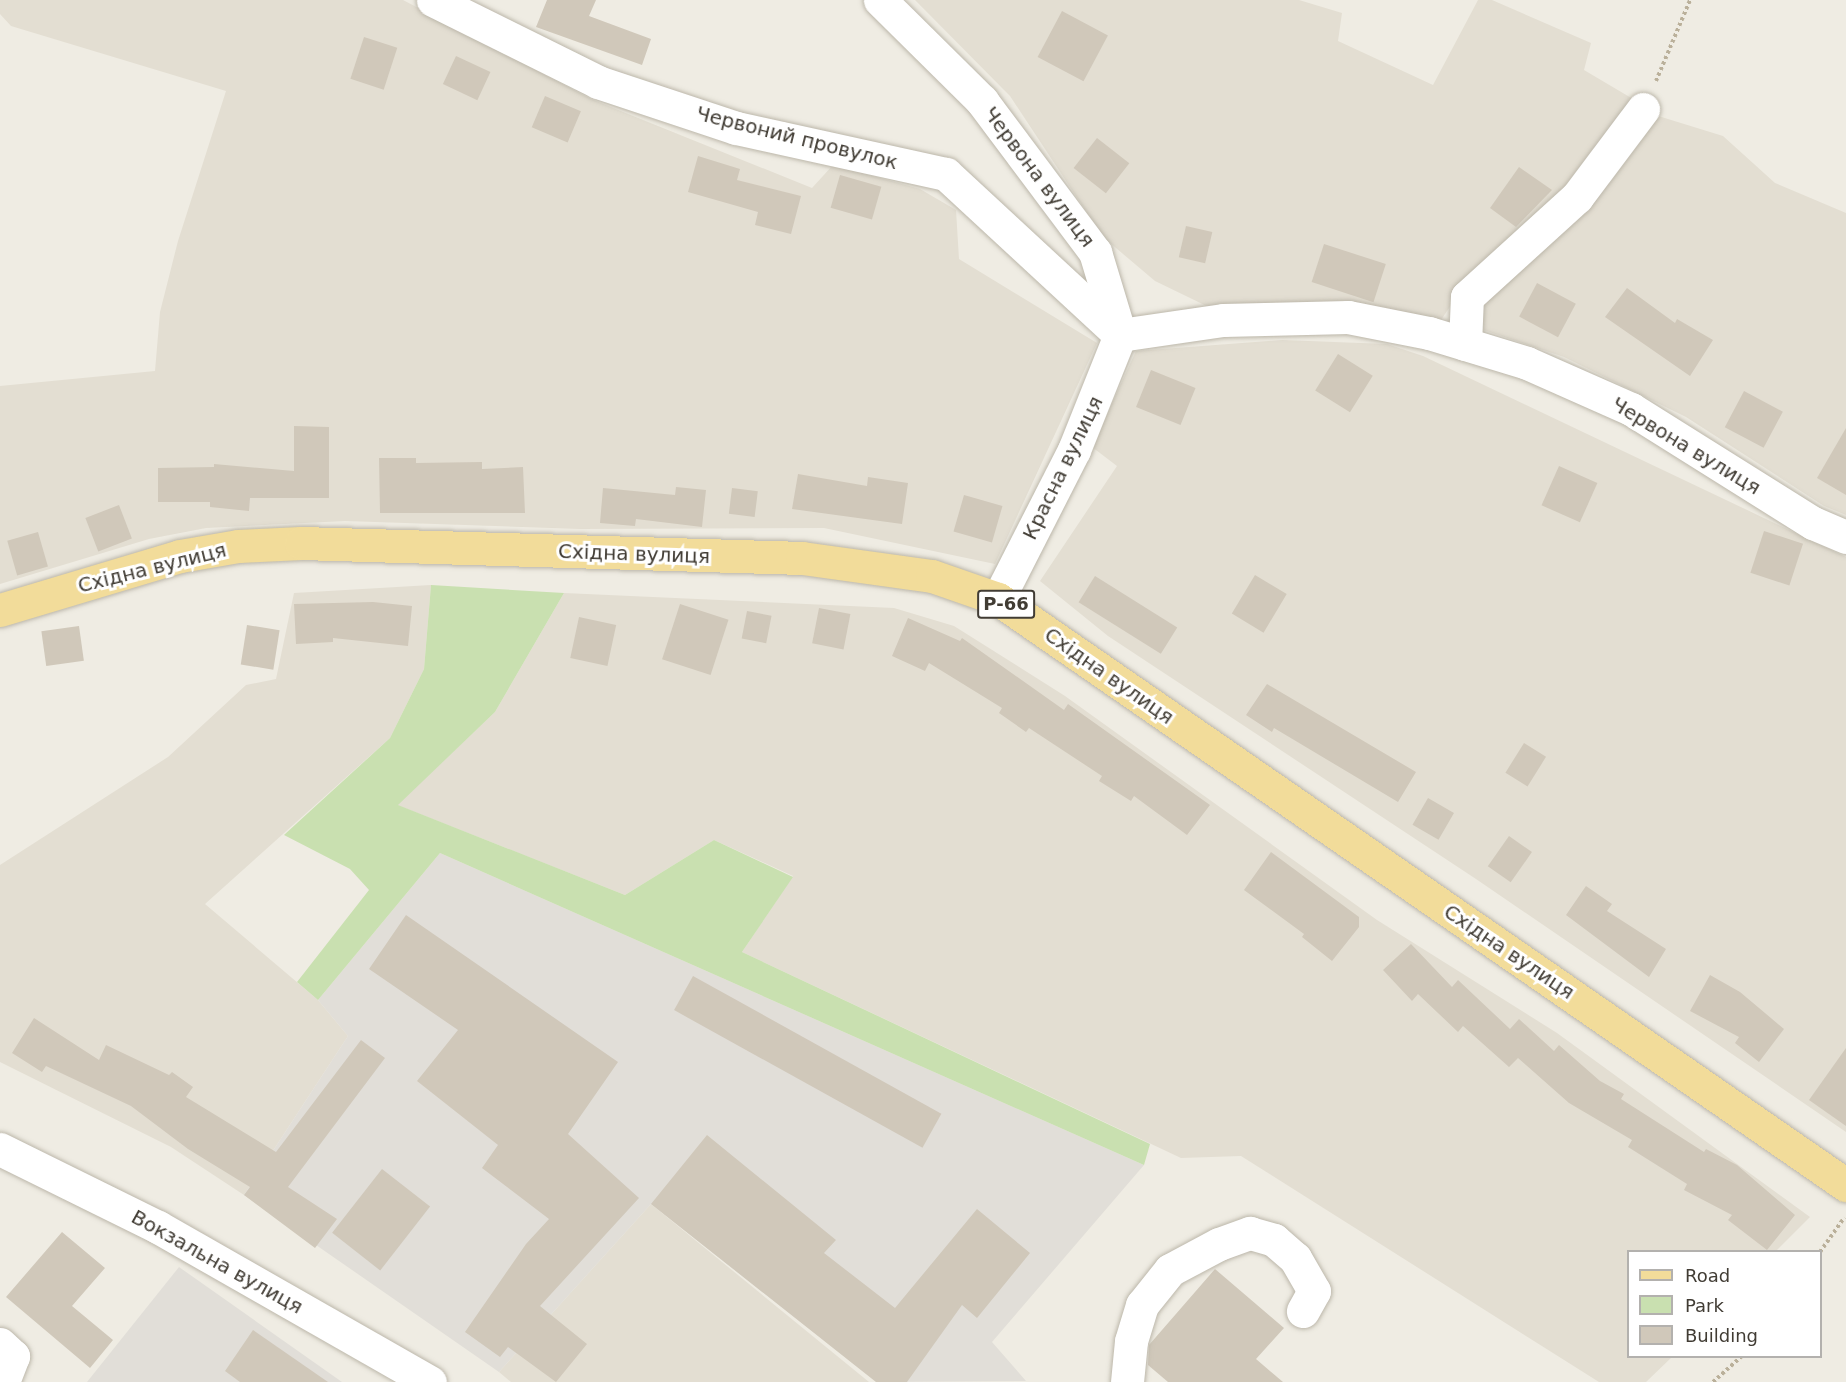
<!DOCTYPE html>
<meta charset="utf-8">
<style>
body{margin:0}
#map{position:relative;width:1846px;height:1382px;overflow:hidden;background:#efece3;font-family:"DejaVu Sans",sans-serif}
div>[style]{position:absolute}
.residential>*{inset:0;background:#e3ded2}
.industrial>*{inset:0;background:#e1ded8}
.green>*{inset:0;background:#c9e0b0}
.building>*{inset:0;background:#d0c8ba;transform-origin:0 0}
.path>*{height:4px;margin-top:-2px;transform-origin:0;background:repeating-linear-gradient(90deg,#bab09a 0 3px,transparent 0 6px)}
.roads{filter:drop-shadow(0 0 2px #bcb7aa) drop-shadow(0 0 2px #bcb7aa)}
.minor>*{height:33px;margin:-16.5px;padding:0 16.5px;transform-origin:16.5px;border-radius:16.5px;background:#fff}
.major>*{height:33px;margin:-16.5px;padding:0 16.5px;transform-origin:16.5px;border-radius:16.5px;background:#f2dc9a}
span{translate:-50% -50%;white-space:nowrap;text-align:center;line-height:1.15;-webkit-text-stroke:6px #fff;paint-order:stroke}
.shield-label span{padding:2px 4px;background:#fff;border:2px solid;border-radius:4px;-webkit-text-stroke-width:0}
.shield-label{font-size:18px;color:#413c34;font-weight:700}
.street-label{font-size:20px;color:#413c34}
.legend{position:absolute;left:1627px;top:1250px;width:195px;height:108px;box-sizing:border-box;background:#fff;border:2px solid #b3b1ae;margin:0;padding:8px 10px;list-style:none;font-size:18px;color:#413c34}
.legend li{display:flex;align-items:center;gap:12px;height:30px}
.legend b{width:30px;border:2px solid #b3b1ae}
</style>
<div id="map">
<div class="residential">
<i style="clip-path:polygon(0 0,403px 0,591px 99px,812px 188px,833px 165px,920px 189px,956px 210px,959px 259px,1097px 343px,995px 564px,824px 528px,581px 529px,345px 521px,206px 528px,149px 539px,0 584px,0 386px,155px 371px,160px 312px,178px 241px,226px 91px,11px 26px,0 14px)"></i>
<i style="clip-path:polygon(915px 0,1299px 0,1342px 13px,1338px 41px,1433px 85px,1478px 0,1492px 0,1591px 43px,1584px 70px,1633px 99px,1571px 194px,1463px 287px,1439px 323px,1219px 312px,1155px 281px,1103px 237px,1010px 96px)"></i>
<i style="clip-path:polygon(1655px 115px,1723px 136px,1775px 183px,1846px 213px,1846px 515px,1824px 506px,1686px 417px,1564px 357px,1481px 329px,1474px 307px)"></i>
<i style="clip-path:polygon(1282px 340px,1387px 344px,1423px 356px,1846px 557px,1846px 1132px,1476px 879px,1108px 636px,1040px 581px,1117px 466px,1092px 447px,1136px 351px)"></i>
<i style="clip-path:polygon(431px 585px,424px 669px,390px 738px,205px 904px,318px 1000px,348px 1036px,244px 1195px,171px 1147px,0 1062px,0 865px,168px 757px,246px 685px,276px 679px,294px 593px)"></i>
<i style="clip-path:polygon(564px 593px,894px 608px,954px 626px,1065px 696px,1377px 920px,1557px 1033px,1810px 1217px,1776px 1251px,1628px 1252px,1628px 1356px,1672px 1357px,1646px 1382px,1599px 1382px,1241px 1156px,1181px 1158px,742px 952px,793px 876px,714px 840px,625px 895px,397px 805px,495px 712px)"></i>
<i style="clip-path:polygon(651px 1204px,869px 1382px,511px 1382px,499px 1372px)"></i>
</div>
<div class="industrial">
<i style="clip-path:polygon(440px 853px,1144px 1165px,992px 1342px,1026px 1381px,877px 1382px,651px 1204px,499px 1372px,244px 1195px,348px 1036px,318px 1000px)"></i>
<i style="clip-path:polygon(179px 1267px,342px 1382px,87px 1382px)"></i>
</div>
<div class="green">
<i style="clip-path:polygon(431px 585px,564px 593px,495px 712px,398px 805px,625px 895px,714px 840px,793px 877px,742px 952px,1150px 1144px,1144px 1165px,440px 853px,318px 1000px,297px 982px,369px 890px,350px 869px,284px 835px,390px 738px,424px 669px)"></i>
</div>
<div class="building">
<i style="clip-path:polygon(547px 0,596px 0,589px 16px,651px 39px,642px 65px,536px 27px)"></i>
<i style="left:1062px;top:11px;width:52px;height:52px;rotate:28deg"></i>
<i style="left:364px;top:37px;width:35px;height:44px;rotate:18deg"></i>
<i style="left:456px;top:56px;width:38px;height:31px;rotate:25deg"></i>
<i style="left:545px;top:96px;width:39px;height:34px;rotate:23deg"></i>
<i style="left:1097px;top:138px;width:41px;height:38px;rotate:38deg"></i>
<i style="clip-path:polygon(698px 156px,740px 169px,737px 180px,801px 196px,791px 234px,755px 225px,758px 212px,688px 192px)"></i>
<i style="clip-path:polygon(1519px 167px,1552px 190px,1516px 227px,1490px 208px)"></i>
<i style="left:840px;top:175px;width:43px;height:34px;rotate:16deg"></i>
<i style="left:1186px;top:226px;width:27px;height:32px;rotate:13deg"></i>
<i style="left:1324px;top:244px;width:65px;height:40px;rotate:18deg"></i>
<i style="left:1537px;top:283px;width:44px;height:38px;rotate:28deg"></i>
<i style="clip-path:polygon(1627px 288px,1675px 323px,1677px 319px,1713px 340px,1690px 376px,1605px 317px)"></i>
<i style="left:1338px;top:354px;width:41px;height:43px;rotate:32deg"></i>
<i style="left:1151px;top:370px;width:48px;height:40px;rotate:22deg"></i>
<i style="left:1744px;top:391px;width:44px;height:41px;rotate:28deg"></i>
<i style="clip-path:polygon(294px 426px,329px 427px,329px 498px,250px 498px,249px 511px,210px 507px,210px 502px,158px 502px,158px 468px,214px 467px,214px 464px,294px 471px)"></i>
<i style="clip-path:polygon(1846px 428px,1846px 495px,1817px 478px)"></i>
<i style="clip-path:polygon(379px 458px,416px 458px,416px 463px,482px 462px,482px 469px,523px 467px,525px 513px,380px 513px)"></i>
<i style="left:1559px;top:466px;width:42px;height:43px;rotate:24deg"></i>
<i style="clip-path:polygon(798px 474px,867px 486px,868px 477px,908px 483px,902px 524px,792px 509px)"></i>
<i style="clip-path:polygon(676px 487px,706px 490px,702px 527px,636px 519px,635px 526px,600px 523px,603px 488px,675px 495px)"></i>
<i style="left:732px;top:488px;width:26px;height:26px;rotate:7deg"></i>
<i style="left:964px;top:495px;width:40px;height:38px;rotate:16deg"></i>
<i style="left:119px;top:505px;width:36px;height:36px;rotate:69deg"></i>
<i style="left:1764px;top:531px;width:41px;height:44px;rotate:18deg"></i>
<i style="left:38px;top:532px;width:36px;height:32px;rotate:74deg"></i>
<i style="left:1255px;top:575px;width:37px;height:45px;rotate:31deg"></i>
<i style="left:1095px;top:576px;width:97px;height:31px;rotate:32deg"></i>
<i style="clip-path:polygon(373px 602px,412px 606px,408px 646px,333px 638px,333px 642px,296px 644px,294px 604px)"></i>
<i style="left:680px;top:604px;width:51px;height:58px;rotate:18deg"></i>
<i style="left:819px;top:608px;width:32px;height:36px;rotate:11deg"></i>
<i style="left:747px;top:611px;width:25px;height:28px;rotate:11deg"></i>
<i style="left:579px;top:617px;width:38px;height:42px;rotate:12deg"></i>
<i style="clip-path:polygon(908px 618px,960px 641px,962px 638px,1064px 710px,1068px 704px,1210px 805px,1187px 835px,1134px 796px,1131px 801px,1099px 781px,1102px 776px,1029px 728px,1026px 732px,999px 713px,1002px 708px,929px 663px,925px 671px,892px 656px)"></i>
<i style="left:247px;top:625px;width:33px;height:40px;rotate:9deg"></i>
<i style="left:79px;top:626px;width:35px;height:38px;rotate:82deg"></i>
<i style="clip-path:polygon(1267px 684px,1416px 772px,1398px 802px,1274px 728px,1272px 732px,1246px 715px)"></i>
<i style="left:1524px;top:743px;width:26px;height:35px;rotate:32deg"></i>
<i style="left:1428px;top:798px;width:30px;height:31px;rotate:30deg"></i>
<i style="left:1509px;top:836px;width:28px;height:37px;rotate:35deg"></i>
<i style="clip-path:polygon(1271px 852px,1359px 917px,1359px 927px,1332px 961px,1302px 937px,1304px 934px,1244px 890px)"></i>
<i style="clip-path:polygon(1586px 886px,1612px 904px,1607px 911px,1666px 949px,1649px 977px,1566px 915px)"></i>
<i style="clip-path:polygon(406px 915px,618px 1062px,568px 1134px,639px 1198px,540px 1306px,587px 1344px,556px 1382px,508px 1347px,500px 1357px,465px 1332px,526px 1244px,549px 1219px,482px 1168px,498px 1145px,417px 1081px,458px 1030px,369px 969px)"></i>
<i style="clip-path:polygon(1411px 944px,1452px 987px,1458px 980px,1510px 1029px,1519px 1019px,1554px 1051px,1559px 1045px,1600px 1081px,1624px 1094px,1621px 1099px,1704px 1152px,1706px 1149px,1737px 1165px,1795px 1215px,1767px 1250px,1728px 1220px,1732px 1215px,1684px 1190px,1687px 1184px,1628px 1147px,1632px 1140px,1569px 1103px,1518px 1058px,1509px 1067px,1463px 1026px,1458px 1032px,1418px 994px,1412px 1001px,1383px 970px)"></i>
<i style="clip-path:polygon(1710px 975px,1740px 992px,1784px 1029px,1759px 1062px,1735px 1043px,1739px 1037px,1690px 1011px)"></i>
<i style="left:693px;top:976px;width:284px;height:39px;rotate:29deg"></i>
<i style="clip-path:polygon(34px 1018px,99px 1060px,106px 1045px,169px 1075px,172px 1072px,193px 1087px,186px 1097px,276px 1152px,361px 1040px,385px 1058px,288px 1187px,337px 1219px,315px 1248px,244px 1195px,250px 1187px,188px 1149px,131px 1106px,46px 1066px,42px 1072px,12px 1053px)"></i>
<i style="clip-path:polygon(1846px 1048px,1846px 1126px,1809px 1100px)"></i>
<i style="clip-path:polygon(707px 1135px,836px 1240px,824px 1253px,895px 1308px,977px 1209px,1030px 1253px,977px 1318px,962px 1305px,907px 1382px,876px 1382px,651px 1204px)"></i>
<i style="left:382px;top:1169px;width:61px;height:81px;rotate:38deg"></i>
<i style="clip-path:polygon(62px 1232px,105px 1268px,72px 1306px,113px 1340px,90px 1368px,6px 1297px)"></i>
<i style="clip-path:polygon(1215px 1269px,1284px 1328px,1256px 1359px,1283px 1382px,1168px 1382px,1148px 1365px,1149px 1345px)"></i>
<i style="clip-path:polygon(253px 1330px,328px 1382px,240px 1382px,225px 1371px)"></i>
</div>
<div class="path">
<i style="left:1656px;top:81px;width:88px;rotate:-67.2deg"></i>
<i style="left:1820px;top:1252px;width:42px;rotate:-54.8deg"></i>
<i style="left:1713px;top:1382px;width:39px;rotate:-42deg"></i>
</div>
<div class="roads">
<div class="minor">
<i style="left:433px;top:0;width:184px;rotate:26.4deg"></i>
<i style="left:598px;top:82px;width:145px;rotate:18.4deg"></i>
<i style="left:736px;top:128px;width:215px;rotate:12.4deg"></i>
<i style="left:946px;top:174px;width:237px;rotate:42.8deg"></i>
<i style="left:1120px;top:335px;width:124px;rotate:111.8deg"></i>
<i style="left:1074px;top:450px;width:167px;rotate:117deg"></i>
<i style="left:880px;top:0;width:144px;rotate:44.7deg"></i>
<i style="left:982px;top:101px;width:189px;rotate:53.2deg"></i>
<i style="left:1095px;top:252px;width:87px;rotate:73.2deg"></i>
<i style="left:1120px;top:335px;width:104px;rotate:-8.3deg"></i>
<i style="left:1223px;top:320px;width:125px;rotate:-1.4deg"></i>
<i style="left:1348px;top:317px;width:83px;rotate:11.2deg"></i>
<i style="left:1429px;top:333px;width:102px;rotate:17deg"></i>
<i style="left:1527px;top:363px;width:114px;rotate:23.9deg"></i>
<i style="left:1631px;top:409px;width:215px;rotate:32.1deg"></i>
<i style="left:1813px;top:523px;width:36px;rotate:23deg"></i>
<i style="left:1465px;top:344px;width:47px;rotate:-87.6deg"></i>
<i style="left:1467px;top:297px;width:149px;rotate:-42.3deg"></i>
<i style="left:1577px;top:197px;width:110px;rotate:-53.1deg"></i>
<i style="left:0;top:1149px;width:176px;rotate:26.3deg"></i>
<i style="left:158px;top:1227px;width:313px;rotate:29.7deg"></i>
<i style="left:0;top:1344px;width:18px;rotate:43deg"></i>
<i style="left:13px;top:1356px;width:28px;rotate:111deg"></i>
<i style="left:1127px;top:1382px;width:41px;rotate:-84.4deg"></i>
<i style="left:1131px;top:1341px;width:38px;rotate:-73deg"></i>
<i style="left:1142px;top:1305px;width:45px;rotate:-51.3deg"></i>
<i style="left:1170px;top:1270px;width:55px;rotate:-28deg"></i>
<i style="left:1219px;top:1244px;width:33px;rotate:-20deg"></i>
<i style="left:1250px;top:1233px;width:25px;rotate:16deg"></i>
<i style="left:1274px;top:1240px;width:28px;rotate:41deg"></i>
<i style="left:1295px;top:1258px;width:38px;rotate:60deg"></i>
<i style="left:1314px;top:1291px;width:23px;rotate:119deg"></i>
</div>
<div class="major">
<i style="left:0;top:610px;width:188px;rotate:-16.7deg"></i>
<i style="left:180px;top:556px;width:59px;rotate:-9.8deg"></i>
<i style="left:238px;top:546px;width:63px;rotate:-2.7deg"></i>
<i style="left:301px;top:543px;width:501px;rotate:1.71deg"></i>
<i style="left:802px;top:558px;width:131px;rotate:7.9deg"></i>
<i style="left:932px;top:576px;width:70px;rotate:19.2deg"></i>
<i style="left:998px;top:599px;width:1031px;rotate:34.65deg"></i>
</div>
</div>
<div class="shield-label">
<span style="left:1006px;top:604px">Р-66</span>
</div>
<div class="street-label">
<span style="left:797px;top:138px;rotate:14deg">Червоний провулок</span>
<span style="left:1039px;top:177px;rotate:53deg">Червона вулиця</span>
<span style="left:1686px;top:446px;rotate:31deg">Червона вулиця</span>
<span style="left:1063px;top:468px;rotate:-64deg">Красна вулиця</span>
<span style="left:634px;top:554px;rotate:2deg">Східна вулиця</span>
<span style="left:152px;top:568px;rotate:-14deg">Східна вулиця</span>
<span style="left:1109px;top:676px;rotate:35deg">Східна вулиця</span>
<span style="left:1509px;top:952px;rotate:34deg">Східна вулиця</span>
<span style="left:217px;top:1262px;rotate:29deg">Вокзальна вулиця</span>
</div>
<ul class="legend">
<li><b style="height:8px;background:#f2dc9a"></b>Road</li>
<li><b style="height:16px;background:#c9e0b0"></b>Park</li>
<li><b style="height:16px;background:#d0c8ba"></b>Building</li>
</ul>
</div>
